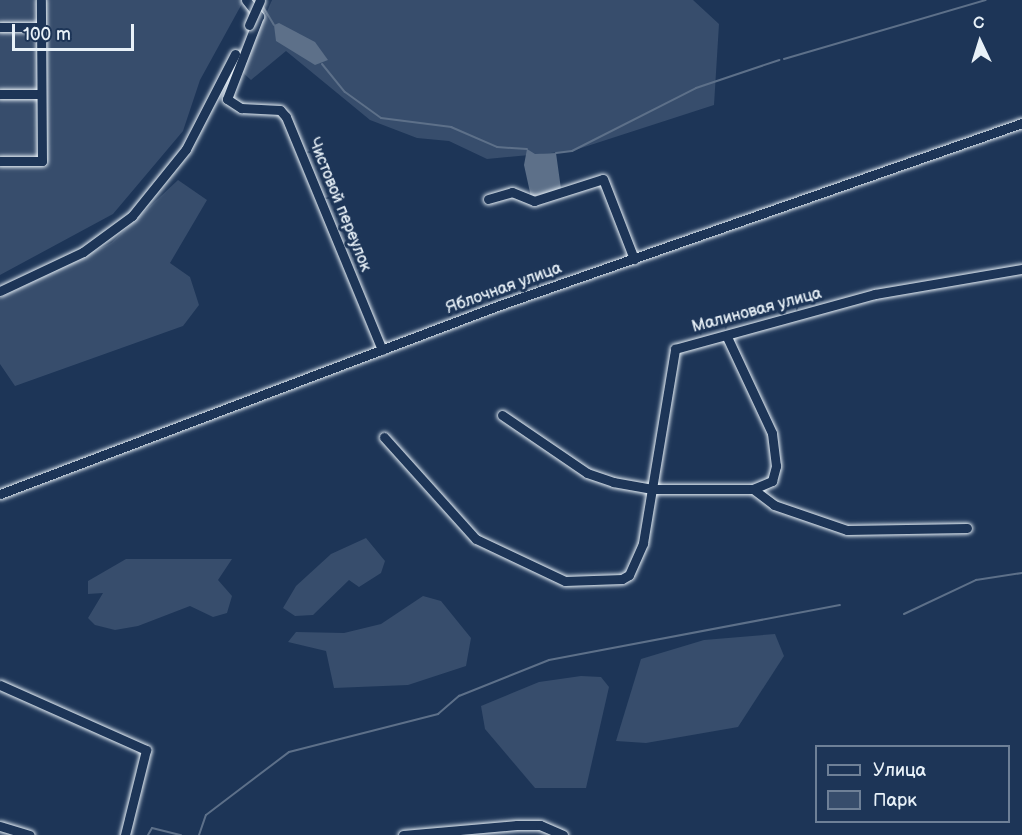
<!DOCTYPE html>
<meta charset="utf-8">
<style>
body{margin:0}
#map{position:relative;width:1022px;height:835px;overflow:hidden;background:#1d3557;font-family:"Balsamiq Sans",sans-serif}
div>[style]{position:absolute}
.green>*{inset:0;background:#374d6c}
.water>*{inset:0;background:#5d7089}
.stream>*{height:2px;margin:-1px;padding:0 1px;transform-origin:1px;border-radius:1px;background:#5d7089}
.roads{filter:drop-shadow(0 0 2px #e8f1f8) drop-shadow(0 0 2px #e8f1f8)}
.minor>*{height:9px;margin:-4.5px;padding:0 4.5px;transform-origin:4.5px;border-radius:4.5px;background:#1d3557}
.bridges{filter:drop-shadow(0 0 2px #e8f1f8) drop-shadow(0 0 2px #e8f1f8)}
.minor-bridge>*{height:9px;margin:-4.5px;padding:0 4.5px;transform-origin:4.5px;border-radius:4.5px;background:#1d3557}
span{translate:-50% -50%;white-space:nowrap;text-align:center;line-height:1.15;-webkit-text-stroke:6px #1d3557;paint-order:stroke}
.street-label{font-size:16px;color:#e8f1f8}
.legend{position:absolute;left:815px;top:745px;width:195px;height:78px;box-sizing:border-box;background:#1d3557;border:2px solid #6e8097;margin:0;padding:8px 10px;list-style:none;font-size:18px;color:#e8f1f8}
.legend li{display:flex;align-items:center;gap:12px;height:30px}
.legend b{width:30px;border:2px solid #6e8097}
.north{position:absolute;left:950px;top:12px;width:60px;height:60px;-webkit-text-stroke:4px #1d3557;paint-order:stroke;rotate:356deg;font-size:16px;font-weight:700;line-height:24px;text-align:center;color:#e8f1f8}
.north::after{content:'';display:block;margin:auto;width:21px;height:27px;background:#e8f1f8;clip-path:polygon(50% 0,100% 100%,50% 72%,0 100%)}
.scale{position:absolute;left:12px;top:24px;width:122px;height:27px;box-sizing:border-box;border:3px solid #e8f1f8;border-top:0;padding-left:8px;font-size:18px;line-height:21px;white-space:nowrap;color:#e8f1f8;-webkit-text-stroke:4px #1d3557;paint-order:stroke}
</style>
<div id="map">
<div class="green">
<i style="clip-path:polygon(0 0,244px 0,200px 80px,183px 131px,113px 214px,0 275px)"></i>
<i style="clip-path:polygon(272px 0,693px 0,719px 24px,714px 105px,572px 151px,487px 159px,449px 141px,417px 138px,370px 120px,286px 51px,251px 80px,241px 71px)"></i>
<i style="clip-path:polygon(178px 180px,207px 200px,170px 263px,190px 277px,199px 305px,183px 326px,15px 386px,0 364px,0 298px,111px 243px)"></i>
<i style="clip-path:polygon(366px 538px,385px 561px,381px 573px,359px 587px,349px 580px,313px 615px,295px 616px,283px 608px,296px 586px,331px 554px)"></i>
<i style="clip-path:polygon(126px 559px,232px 559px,218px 580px,232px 596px,227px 613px,213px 617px,190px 606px,138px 626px,115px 630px,95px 625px,88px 618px,103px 593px,88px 594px,88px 581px)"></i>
<i style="clip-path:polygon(423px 596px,441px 601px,471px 638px,466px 666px,408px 685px,334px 688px,326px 651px,288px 642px,296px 632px,344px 633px,381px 624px)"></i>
<i style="clip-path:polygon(775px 634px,784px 656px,738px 727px,646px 743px,616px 741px,641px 659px,704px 640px)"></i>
<i style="clip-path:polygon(581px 676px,601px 677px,609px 687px,586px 788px,535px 788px,485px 729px,481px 706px,539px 682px)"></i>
</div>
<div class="water">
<i style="clip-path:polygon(279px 23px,315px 42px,328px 60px,315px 65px,276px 41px,274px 25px)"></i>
<i style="clip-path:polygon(527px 149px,535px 154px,556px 153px,561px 189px,531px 197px,524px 165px)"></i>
</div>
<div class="stream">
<i style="left:262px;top:5px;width:23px;rotate:59deg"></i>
<i style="left:784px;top:59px;width:210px;rotate:-16.3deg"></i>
<i style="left:322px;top:64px;width:36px;rotate:51deg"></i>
<i style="left:345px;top:92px;width:44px;rotate:35.8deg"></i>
<i style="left:381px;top:118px;width:71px;rotate:7.3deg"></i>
<i style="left:451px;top:127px;width:50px;rotate:23.5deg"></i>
<i style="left:497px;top:147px;width:30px;rotate:4deg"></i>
<i style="left:556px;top:153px;width:16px;rotate:-7deg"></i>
<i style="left:572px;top:151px;width:139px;rotate:-26.9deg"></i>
<i style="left:696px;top:88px;width:88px;rotate:-18.6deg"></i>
<i style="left:904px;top:614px;width:80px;rotate:-25.3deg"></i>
<i style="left:976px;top:580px;width:47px;rotate:-8.7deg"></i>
<i style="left:148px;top:835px;width:8px;rotate:-60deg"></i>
<i style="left:152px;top:828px;width:30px;rotate:14deg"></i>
<i style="left:199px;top:835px;width:21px;rotate:-71deg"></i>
<i style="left:206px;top:815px;width:104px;rotate:-37.2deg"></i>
<i style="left:289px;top:752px;width:154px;rotate:-14.3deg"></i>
<i style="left:438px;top:714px;width:28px;rotate:-41deg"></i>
<i style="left:459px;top:696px;width:97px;rotate:-21.8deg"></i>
<i style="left:549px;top:660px;width:296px;rotate:-10.7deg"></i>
</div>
<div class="roads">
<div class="minor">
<i style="left:246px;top:0;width:21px;rotate:51deg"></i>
<i style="left:259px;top:16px;width:89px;rotate:111.1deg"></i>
<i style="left:227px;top:99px;width:17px;rotate:33deg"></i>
<i style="left:241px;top:108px;width:39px;rotate:3deg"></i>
<i style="left:280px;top:110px;width:9px;rotate:49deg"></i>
<i style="left:286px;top:117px;width:252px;rotate:67.6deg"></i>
<i style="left:0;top:27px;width:41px"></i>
<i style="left:0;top:94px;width:40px"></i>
<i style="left:0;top:161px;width:42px"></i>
<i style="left:42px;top:161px;width:161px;rotate:-90.4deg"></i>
<i style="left:488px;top:199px;width:25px;rotate:-16deg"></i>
<i style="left:512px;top:192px;width:24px;rotate:22deg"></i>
<i style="left:534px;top:201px;width:72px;rotate:-17.7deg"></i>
<i style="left:603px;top:179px;width:86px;rotate:68.8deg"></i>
<i style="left:0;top:291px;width:92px;rotate:-25.2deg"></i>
<i style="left:83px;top:252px;width:61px;rotate:-36.3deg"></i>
<i style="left:132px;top:216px;width:86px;rotate:-51.1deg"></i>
<i style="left:186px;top:149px;width:107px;rotate:-62.7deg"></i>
<i style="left:502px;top:415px;width:103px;rotate:34.3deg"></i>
<i style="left:587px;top:473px;width:28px;rotate:19deg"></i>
<i style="left:613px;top:482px;width:40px;rotate:10deg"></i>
<i style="left:652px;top:489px;width:101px"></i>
<i style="left:753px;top:489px;width:21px;rotate:-23deg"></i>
<i style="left:772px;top:481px;width:16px;rotate:-75deg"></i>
<i style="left:776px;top:466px;width:33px;rotate:-97deg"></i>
<i style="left:772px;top:433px;width:106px;rotate:-115.1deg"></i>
<i style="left:384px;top:437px;width:137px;rotate:48deg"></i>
<i style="left:476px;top:539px;width:98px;rotate:25.3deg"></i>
<i style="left:565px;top:581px;width:57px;rotate:-2deg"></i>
<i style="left:622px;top:579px;width:8px;rotate:-30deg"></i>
<i style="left:629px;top:575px;width:35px;rotate:-66deg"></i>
<i style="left:643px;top:543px;width:197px;rotate:-80.6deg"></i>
<i style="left:675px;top:349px;width:207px;rotate:-15.4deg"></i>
<i style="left:875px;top:294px;width:149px;rotate:-9.7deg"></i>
<i style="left:753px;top:489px;width:26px;rotate:37deg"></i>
<i style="left:774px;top:505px;width:77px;rotate:18.9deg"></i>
<i style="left:847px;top:530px;width:120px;rotate:-1deg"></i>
<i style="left:0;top:494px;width:535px;rotate:-20.71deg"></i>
<i style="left:500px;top:305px;width:553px;rotate:-19.22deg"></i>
<i style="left:0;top:685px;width:160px;rotate:24deg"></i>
<i style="left:146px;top:750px;width:88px;rotate:103.9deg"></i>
<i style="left:0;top:826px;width:31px;rotate:17deg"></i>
<i style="left:403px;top:835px;width:114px;rotate:-5deg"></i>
<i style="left:517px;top:825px;width:23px"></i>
<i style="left:540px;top:825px;width:25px;rotate:23deg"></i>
</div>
</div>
<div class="bridges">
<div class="minor-bridge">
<i style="left:249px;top:25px;width:27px;rotate:-66deg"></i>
</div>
</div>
<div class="street-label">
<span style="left:339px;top:205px;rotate:68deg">Чистовой переулок</span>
<span style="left:504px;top:289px;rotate:-20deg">Яблочная улица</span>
<span style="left:757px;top:311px;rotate:-15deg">Малиновая улица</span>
</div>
<ul class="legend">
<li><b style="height:8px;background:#1d3557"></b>Улица</li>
<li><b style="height:16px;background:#374d6c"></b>Парк</li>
</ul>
<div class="north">С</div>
<div class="scale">100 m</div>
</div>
